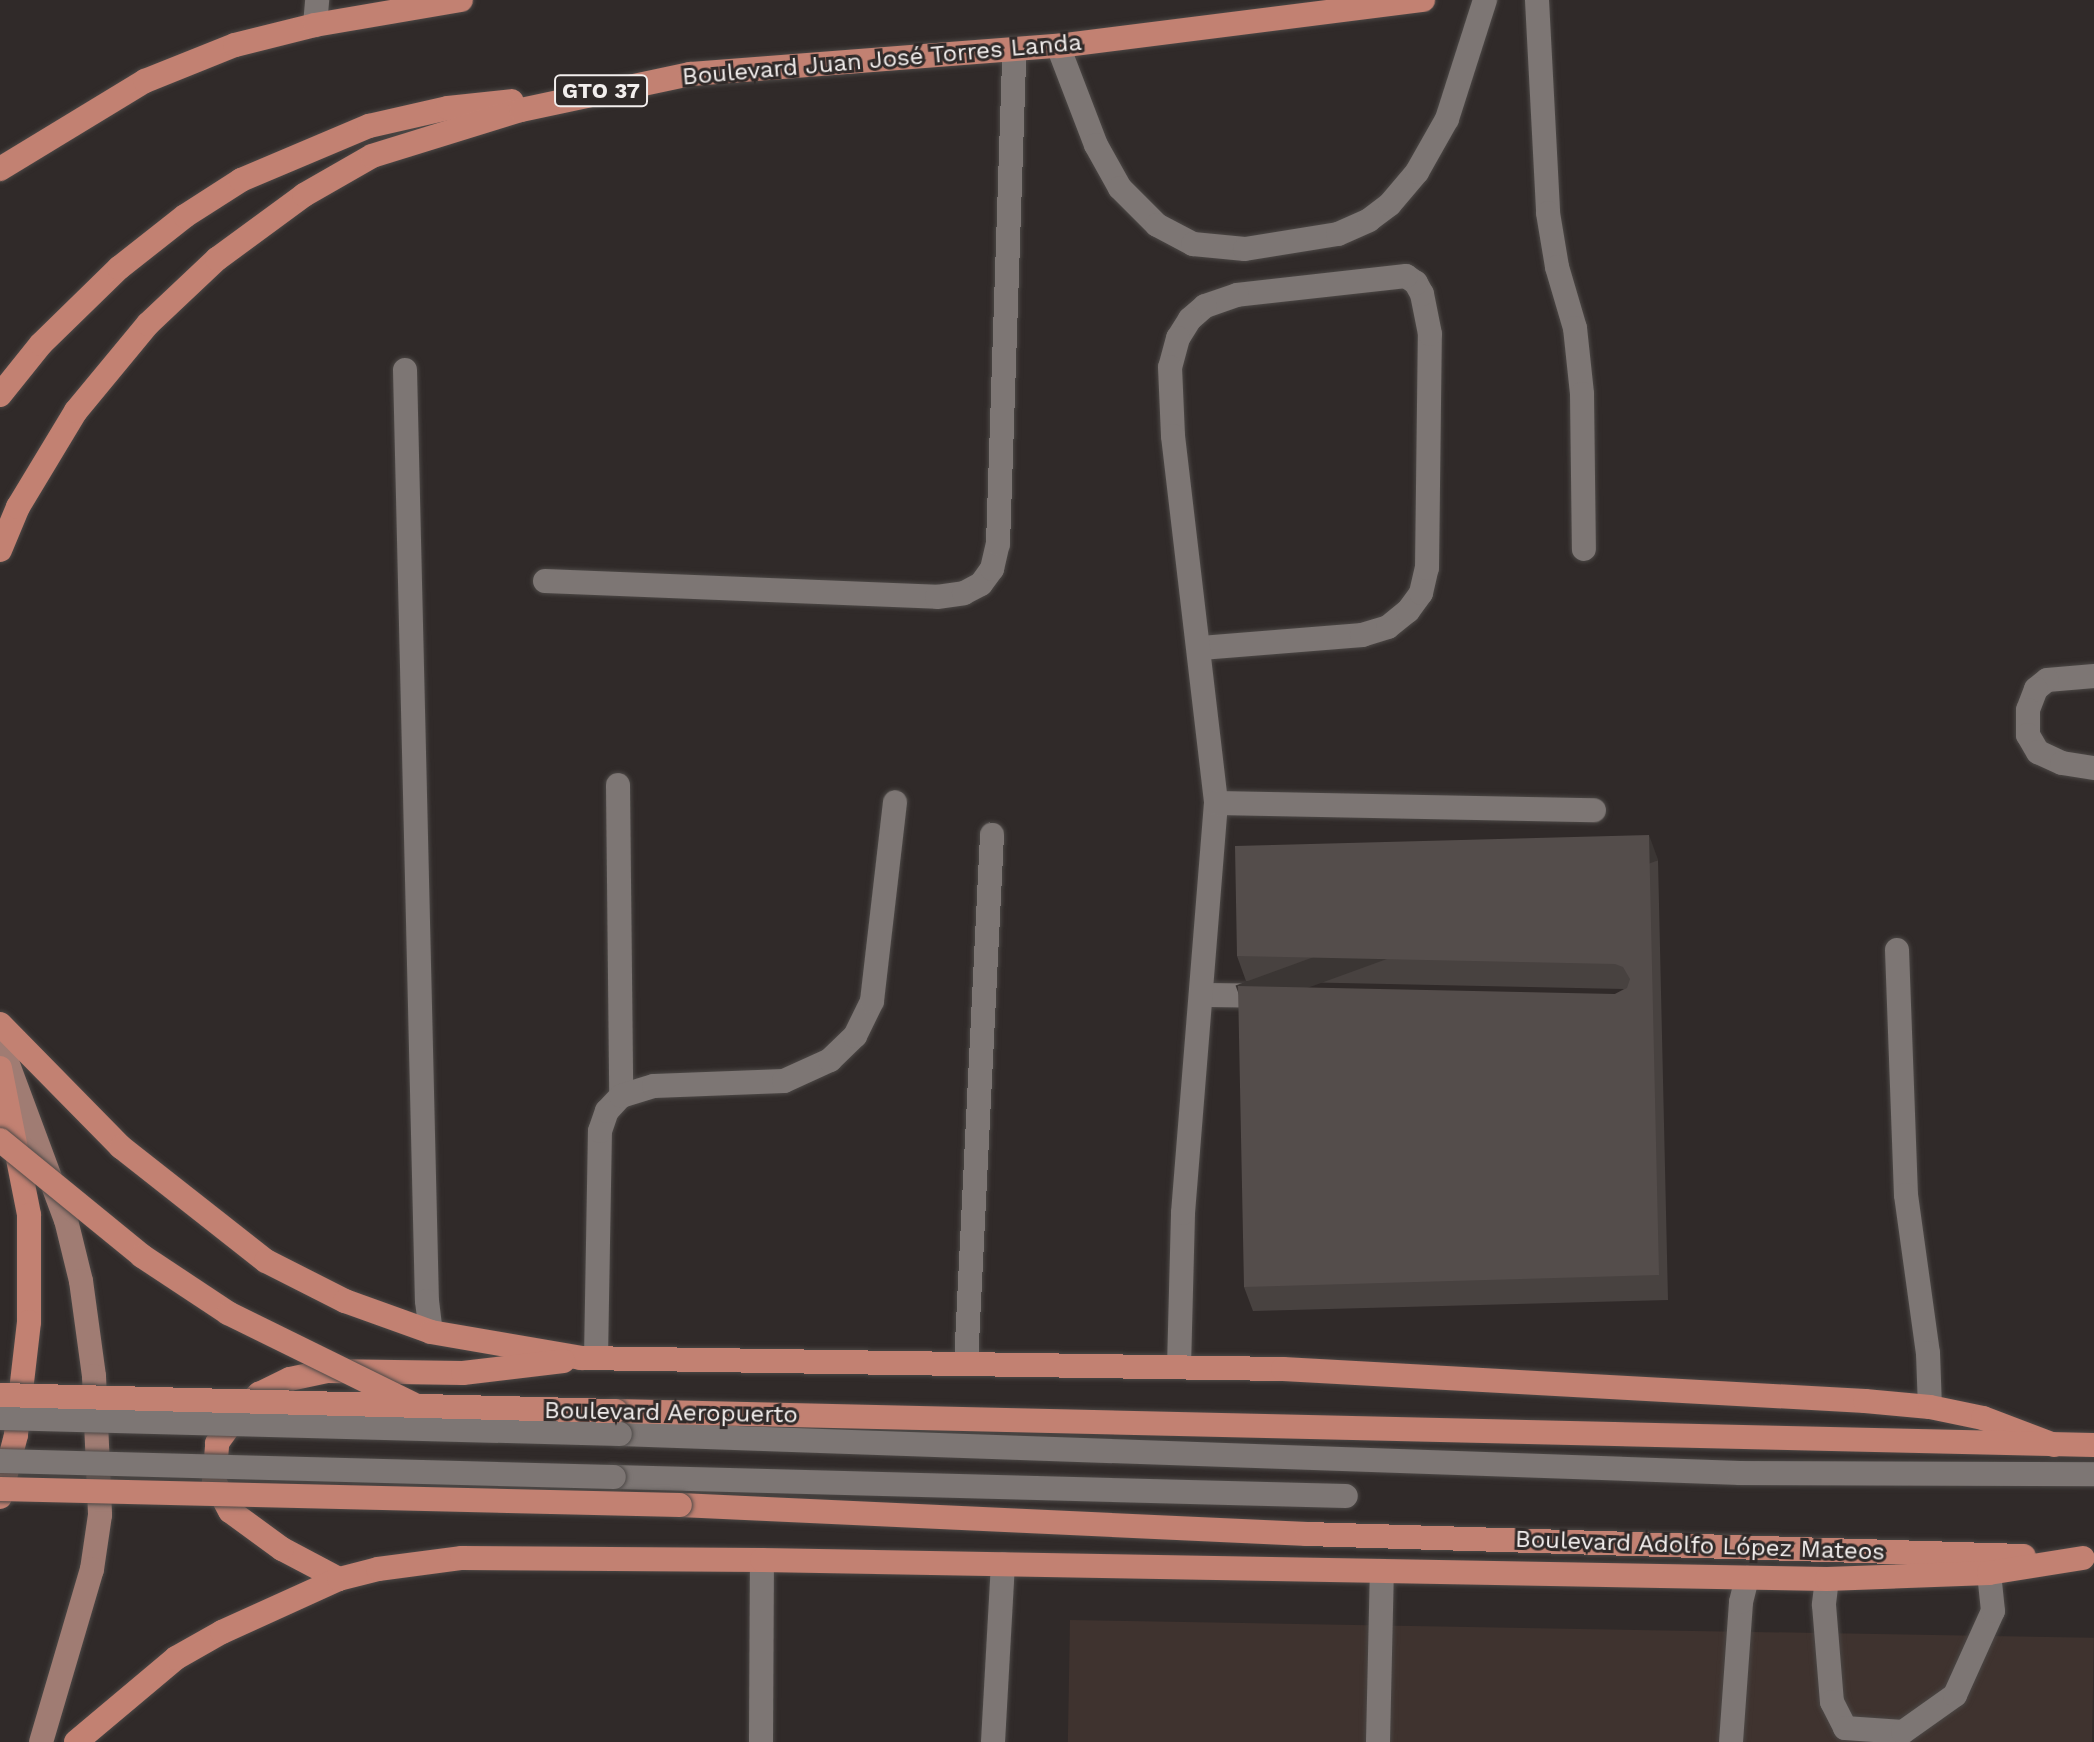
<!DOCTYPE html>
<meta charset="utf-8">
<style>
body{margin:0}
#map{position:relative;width:2094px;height:1742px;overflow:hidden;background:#302a29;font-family:"Work Sans",sans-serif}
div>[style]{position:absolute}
.built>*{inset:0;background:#3f332f;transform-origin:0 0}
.roads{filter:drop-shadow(0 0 2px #4c4846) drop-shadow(0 0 2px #4c4846)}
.lane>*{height:24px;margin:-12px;padding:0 12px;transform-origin:12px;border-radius:12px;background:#7d7674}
.secondary>*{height:24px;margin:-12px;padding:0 12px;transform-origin:12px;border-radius:12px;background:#a07c73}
.primary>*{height:24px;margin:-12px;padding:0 12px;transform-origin:12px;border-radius:12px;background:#c28172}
.bridges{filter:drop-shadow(0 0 2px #4c4846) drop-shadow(0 0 2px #4c4846)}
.lane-bridge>*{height:24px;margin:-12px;padding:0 12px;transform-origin:12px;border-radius:12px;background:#7d7674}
.primary-bridge>*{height:24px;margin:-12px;padding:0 12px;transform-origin:12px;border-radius:12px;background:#c28172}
.wall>*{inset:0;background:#484240}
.shaded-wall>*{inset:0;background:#3b3634;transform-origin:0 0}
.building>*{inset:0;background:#544d4b}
span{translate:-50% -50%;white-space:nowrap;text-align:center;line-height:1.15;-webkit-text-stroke:6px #302a29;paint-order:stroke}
.shield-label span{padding:2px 6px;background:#302a29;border:2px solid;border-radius:6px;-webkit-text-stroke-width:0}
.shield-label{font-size:22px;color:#f2eeed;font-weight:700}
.street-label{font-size:24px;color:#f2eeed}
</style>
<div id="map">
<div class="built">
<i style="left:1070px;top:1620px;width:1024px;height:122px;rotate:1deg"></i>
</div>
<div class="roads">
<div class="lane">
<i style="left:1537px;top:0;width:213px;rotate:87deg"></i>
<i style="left:1548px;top:213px;width:55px;rotate:80.5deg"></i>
<i style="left:1557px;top:267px;width:64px;rotate:73.6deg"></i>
<i style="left:1575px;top:328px;width:66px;rotate:83.9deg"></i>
<i style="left:1582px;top:394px;width:155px;rotate:89.3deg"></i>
<i style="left:315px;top:25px;width:25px;rotate:-85deg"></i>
<i style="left:1058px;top:46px;width:106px;rotate:69deg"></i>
<i style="left:1096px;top:145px;width:49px;rotate:60.8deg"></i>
<i style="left:1120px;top:188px;width:52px;rotate:45deg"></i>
<i style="left:1157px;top:225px;width:41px;rotate:27.8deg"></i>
<i style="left:1193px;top:244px;width:52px;rotate:5.5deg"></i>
<i style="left:1245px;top:249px;width:94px;rotate:-9.2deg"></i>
<i style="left:1338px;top:234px;width:34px;rotate:-24deg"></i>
<i style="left:1369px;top:220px;width:26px;rotate:-37deg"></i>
<i style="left:1390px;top:204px;width:42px;rotate:-49.8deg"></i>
<i style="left:1417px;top:172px;width:61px;rotate:-60.5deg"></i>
<i style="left:1447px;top:119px;width:125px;rotate:-72.3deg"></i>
<i style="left:405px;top:370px;width:931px;rotate:88.65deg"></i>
<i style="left:427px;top:1301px;width:31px;rotate:83deg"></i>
<i style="left:545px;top:581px;width:392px;rotate:2.3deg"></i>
<i style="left:937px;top:597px;width:27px;rotate:-8deg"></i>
<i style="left:964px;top:593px;width:19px;rotate:-28deg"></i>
<i style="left:981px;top:584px;width:19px;rotate:-54deg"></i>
<i style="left:992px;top:569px;width:26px;rotate:-77deg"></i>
<i style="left:998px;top:544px;width:495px;rotate:-88.1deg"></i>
<i style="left:1201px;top:648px;width:162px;rotate:-4.6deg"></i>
<i style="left:1362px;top:635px;width:27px;rotate:-17deg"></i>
<i style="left:1388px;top:627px;width:26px;rotate:-39deg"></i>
<i style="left:1408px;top:611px;width:22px;rotate:-54deg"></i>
<i style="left:1421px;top:593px;width:26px;rotate:-77deg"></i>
<i style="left:1427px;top:568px;width:234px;rotate:-89.3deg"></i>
<i style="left:1430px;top:334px;width:41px;rotate:-101.3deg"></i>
<i style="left:1422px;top:294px;width:13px;rotate:-119deg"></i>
<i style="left:1416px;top:283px;width:12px;rotate:-145deg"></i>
<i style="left:1406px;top:276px;width:170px;rotate:173.6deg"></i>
<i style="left:1237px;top:295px;width:34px;rotate:161deg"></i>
<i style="left:1205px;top:306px;width:20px;rotate:139deg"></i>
<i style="left:1190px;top:319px;width:22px;rotate:122deg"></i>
<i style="left:1178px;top:338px;width:30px;rotate:105deg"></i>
<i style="left:1170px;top:367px;width:69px;rotate:87.5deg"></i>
<i style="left:1173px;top:436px;width:370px;rotate:83.3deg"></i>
<i style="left:2094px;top:676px;width:47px;rotate:175.1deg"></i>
<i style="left:2047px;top:680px;width:14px;rotate:141deg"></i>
<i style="left:2036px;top:689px;width:22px;rotate:111deg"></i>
<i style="left:2028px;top:710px;width:25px;rotate:90deg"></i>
<i style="left:2028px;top:735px;width:20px;rotate:60deg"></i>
<i style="left:2038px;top:752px;width:26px;rotate:25deg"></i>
<i style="left:2062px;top:763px;width:32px;rotate:9deg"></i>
<i style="left:618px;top:785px;width:311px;rotate:89.4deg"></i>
<i style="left:1897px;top:950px;width:245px;rotate:87.9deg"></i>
<i style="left:1906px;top:1195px;width:160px;rotate:82.1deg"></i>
<i style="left:1928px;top:1353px;width:54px;rotate:87.9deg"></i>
<i style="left:1201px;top:995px;width:68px;rotate:0.8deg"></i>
<i style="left:596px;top:1358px;width:227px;rotate:-89deg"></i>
<i style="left:600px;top:1131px;width:21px;rotate:-71deg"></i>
<i style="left:607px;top:1111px;width:21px;rotate:-47deg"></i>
<i style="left:621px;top:1096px;width:34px;rotate:-17deg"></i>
<i style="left:654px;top:1086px;width:130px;rotate:-2.2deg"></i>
<i style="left:784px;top:1081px;width:51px;rotate:-24.5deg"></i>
<i style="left:830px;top:1060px;width:35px;rotate:-44deg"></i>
<i style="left:855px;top:1036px;width:39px;rotate:-64deg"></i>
<i style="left:872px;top:1001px;width:200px;rotate:-83.4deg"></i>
<i style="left:966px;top:1363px;width:529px;rotate:-87.18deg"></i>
<i style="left:1179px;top:1367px;width:154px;rotate:-88.5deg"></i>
<i style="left:1183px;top:1213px;width:411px;rotate:-85.4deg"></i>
<i style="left:1216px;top:803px;width:378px;rotate:1.1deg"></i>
<i style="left:620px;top:1434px;width:1121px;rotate:1.99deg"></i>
<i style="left:1740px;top:1473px;width:354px;rotate:0.2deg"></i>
<i style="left:614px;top:1477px;width:732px;rotate:1.49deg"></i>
<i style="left:1827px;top:1579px;width:26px;rotate:97deg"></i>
<i style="left:1824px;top:1605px;width:97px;rotate:85.3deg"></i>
<i style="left:1832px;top:1702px;width:29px;rotate:63deg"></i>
<i style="left:1845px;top:1728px;width:58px;rotate:3.9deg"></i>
<i style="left:1903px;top:1732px;width:64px;rotate:-35.4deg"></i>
<i style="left:1955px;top:1695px;width:92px;rotate:-65.7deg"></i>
<i style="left:1993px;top:1611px;width:38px;rotate:-96deg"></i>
<i style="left:761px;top:1742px;width:182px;rotate:-89.7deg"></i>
<i style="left:993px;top:1742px;width:178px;rotate:-86.8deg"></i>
<i style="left:1378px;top:1742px;width:171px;rotate:-88.7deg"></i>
<i style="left:1731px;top:1742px;width:140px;rotate:-85.9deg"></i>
<i style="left:1741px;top:1602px;width:25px;rotate:-76deg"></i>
</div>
<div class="secondary">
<i style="left:0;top:1043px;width:189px;rotate:69.6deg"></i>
<i style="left:66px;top:1220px;width:63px;rotate:76.2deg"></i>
<i style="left:81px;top:1281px;width:96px;rotate:82.2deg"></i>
<i style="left:94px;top:1376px;width:139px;rotate:87.5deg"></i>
<i style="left:100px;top:1515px;width:55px;rotate:98.4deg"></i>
<i style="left:92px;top:1569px;width:180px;rotate:106.4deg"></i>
</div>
<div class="primary">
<i style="left:0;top:169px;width:170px;rotate:-31.3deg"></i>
<i style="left:145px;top:81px;width:97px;rotate:-21.8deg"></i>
<i style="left:235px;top:45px;width:82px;rotate:-14deg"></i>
<i style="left:315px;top:25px;width:148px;rotate:-9.7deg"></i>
<i style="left:0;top:395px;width:65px;rotate:-51.2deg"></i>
<i style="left:41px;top:344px;width:109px;rotate:-44.3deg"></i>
<i style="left:119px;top:268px;width:84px;rotate:-38.2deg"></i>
<i style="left:185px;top:216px;width:67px;rotate:-32.7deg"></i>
<i style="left:241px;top:180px;width:139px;rotate:-22.9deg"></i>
<i style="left:369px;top:126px;width:81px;rotate:-12.8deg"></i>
<i style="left:448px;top:108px;width:64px;rotate:-6.2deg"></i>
<i style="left:0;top:550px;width:47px;rotate:-67.3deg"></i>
<i style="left:18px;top:507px;width:112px;rotate:-58.9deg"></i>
<i style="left:76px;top:411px;width:113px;rotate:-50.4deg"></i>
<i style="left:148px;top:324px;width:95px;rotate:-43.3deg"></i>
<i style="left:217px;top:259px;width:108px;rotate:-36.3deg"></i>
<i style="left:304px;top:195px;width:78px;rotate:-29.8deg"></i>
<i style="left:372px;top:156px;width:156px;rotate:-17.2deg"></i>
<i style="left:521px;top:110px;width:173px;rotate:-12deg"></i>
<i style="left:690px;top:74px;width:369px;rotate:-4.4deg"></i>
<i style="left:1058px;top:46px;width:368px;rotate:-7.2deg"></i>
<i style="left:0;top:1024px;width:173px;rotate:45.5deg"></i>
<i style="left:121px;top:1147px;width:184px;rotate:38.2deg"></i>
<i style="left:266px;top:1261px;width:89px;rotate:26.9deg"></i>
<i style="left:345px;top:1301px;width:91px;rotate:19.8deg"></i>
<i style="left:431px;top:1332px;width:152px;rotate:9.8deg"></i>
<i style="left:581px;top:1358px;width:702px;rotate:0.9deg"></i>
<i style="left:1283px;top:1369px;width:583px;rotate:3.15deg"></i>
<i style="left:1865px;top:1401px;width:65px;rotate:5.3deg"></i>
<i style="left:1930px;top:1407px;width:54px;rotate:11.7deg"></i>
<i style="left:1983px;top:1418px;width:76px;rotate:20.8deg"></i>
<i style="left:0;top:1068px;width:150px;rotate:78.8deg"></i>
<i style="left:29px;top:1215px;width:107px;rotate:90deg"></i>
<i style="left:29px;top:1322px;width:114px;rotate:96.6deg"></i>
<i style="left:16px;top:1435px;width:64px;rotate:104.5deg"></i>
<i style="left:616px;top:1411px;width:1478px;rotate:1.32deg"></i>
<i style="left:680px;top:1505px;width:628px;rotate:2.65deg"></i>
<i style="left:1307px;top:1534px;width:717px;rotate:1.76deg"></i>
<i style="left:339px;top:1579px;width:64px;rotate:-152.2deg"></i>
<i style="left:282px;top:1549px;width:64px;rotate:-143.8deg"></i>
<i style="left:230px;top:1511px;width:34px;rotate:-118deg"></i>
<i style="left:214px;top:1481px;width:38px;rotate:-85deg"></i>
<i style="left:217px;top:1443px;width:37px;rotate:-54deg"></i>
<i style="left:239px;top:1413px;width:28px;rotate:-44deg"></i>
<i style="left:259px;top:1394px;width:34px;rotate:-26deg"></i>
<i style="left:290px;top:1379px;width:38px;rotate:-12deg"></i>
<i style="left:327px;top:1371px;width:136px;rotate:0.8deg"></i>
<i style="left:463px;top:1373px;width:101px;rotate:-6.8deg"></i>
<i style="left:76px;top:1742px;width:131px;rotate:-40deg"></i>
<i style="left:176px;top:1658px;width:53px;rotate:-29.5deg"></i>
<i style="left:222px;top:1632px;width:128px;rotate:-24.4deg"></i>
<i style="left:339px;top:1579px;width:40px;rotate:-14.4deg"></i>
<i style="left:378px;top:1569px;width:85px;rotate:-7.5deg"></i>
<i style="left:462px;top:1558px;width:300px;rotate:0.4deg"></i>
<i style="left:762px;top:1560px;width:1065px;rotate:1.02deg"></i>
<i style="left:1827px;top:1579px;width:162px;rotate:-2.1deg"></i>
<i style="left:1989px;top:1573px;width:95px;rotate:-9.1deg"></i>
</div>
</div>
<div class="bridges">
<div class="lane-bridge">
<i style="left:0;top:1418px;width:620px;rotate:1.48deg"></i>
<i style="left:0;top:1461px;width:614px;rotate:1.49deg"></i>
</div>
<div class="primary-bridge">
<i style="left:0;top:1140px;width:183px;rotate:39.2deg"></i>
<i style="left:142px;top:1256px;width:103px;rotate:33.5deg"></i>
<i style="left:228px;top:1313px;width:206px;rotate:26.2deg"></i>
<i style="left:0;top:1395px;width:616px;rotate:1.49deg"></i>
<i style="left:0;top:1489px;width:680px;rotate:1.35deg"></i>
</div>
</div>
<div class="wall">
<i style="clip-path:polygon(1658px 860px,1668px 1300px,1253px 1311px,1244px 1287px,1615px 994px,1624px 989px,1246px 981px,1237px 956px)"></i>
</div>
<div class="shaded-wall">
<i style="left:1649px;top:835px;width:27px;height:440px;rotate:70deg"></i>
</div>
<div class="building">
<i style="clip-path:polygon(1649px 835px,1659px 1275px,1244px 1287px,1238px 986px,1615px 994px,1627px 988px,1630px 979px,1623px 967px,1615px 964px,1237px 956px,1235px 846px)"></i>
</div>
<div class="shield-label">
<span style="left:601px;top:91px">GTO 37</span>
</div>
<div class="street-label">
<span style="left:882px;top:60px;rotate:-5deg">Boulevard Juan José Torres Landa</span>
<span style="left:671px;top:1413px;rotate:1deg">Boulevard Aeropuerto</span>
<span style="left:1700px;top:1546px;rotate:2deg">Boulevard Adolfo López Mateos</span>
</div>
</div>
